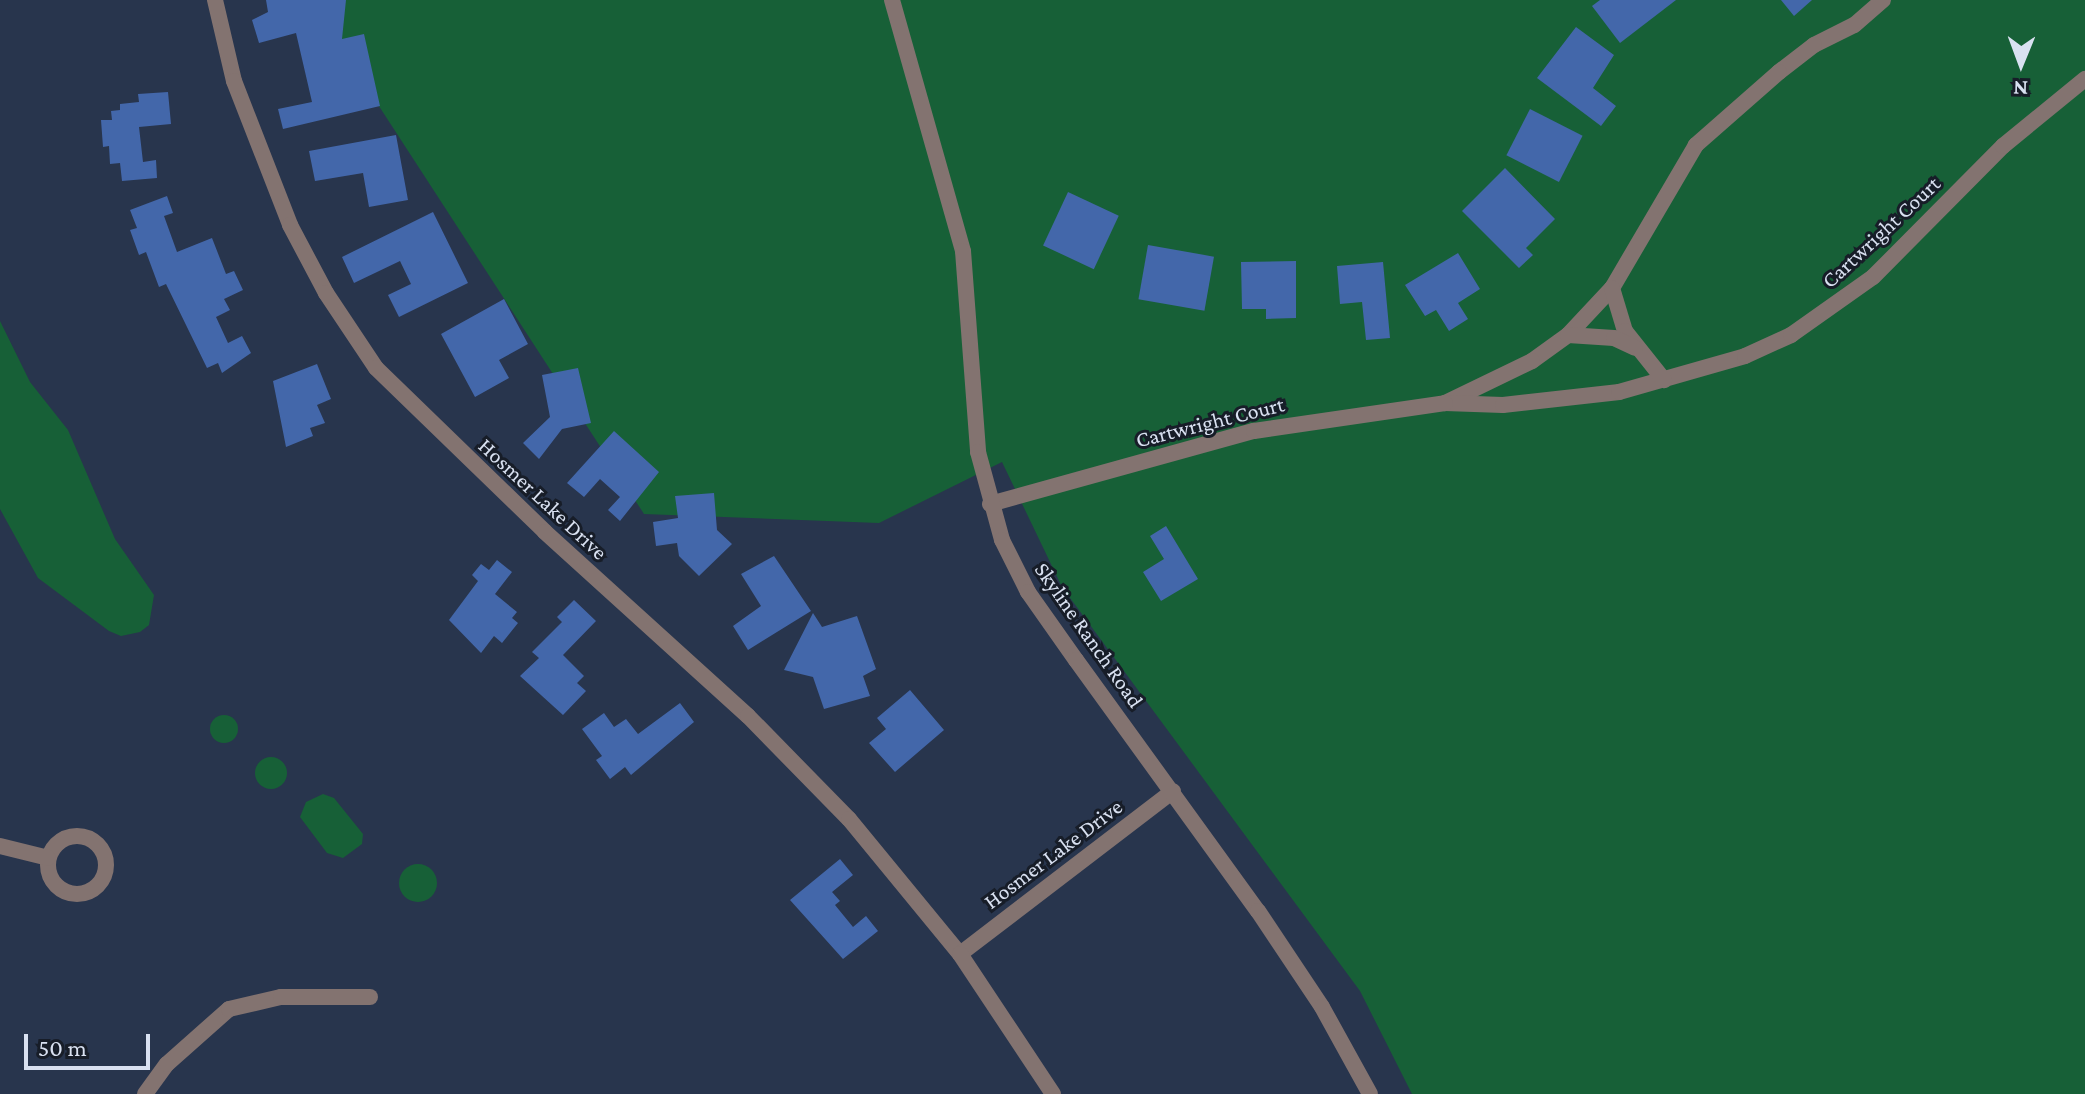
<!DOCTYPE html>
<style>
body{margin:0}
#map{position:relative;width:2085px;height:1094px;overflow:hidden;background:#28354d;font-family:"Crimson Pro",serif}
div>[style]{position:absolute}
.green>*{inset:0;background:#176037}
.round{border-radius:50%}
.building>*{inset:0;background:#4367aa;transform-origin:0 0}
.minor>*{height:16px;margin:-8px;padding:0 8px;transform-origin:8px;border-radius:8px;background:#837370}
.minor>.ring{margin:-8px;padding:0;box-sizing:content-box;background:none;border:16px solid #837370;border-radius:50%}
.tertiary>*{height:16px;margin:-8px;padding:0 8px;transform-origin:8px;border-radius:8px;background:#837370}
span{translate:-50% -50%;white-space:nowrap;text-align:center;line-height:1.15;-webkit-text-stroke:6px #171d28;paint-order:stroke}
.street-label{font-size:22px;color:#d9e1f1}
.north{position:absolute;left:1981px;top:24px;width:80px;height:80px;-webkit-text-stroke:6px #171d28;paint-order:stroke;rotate:181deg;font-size:22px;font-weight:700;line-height:32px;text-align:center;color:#d9e1f1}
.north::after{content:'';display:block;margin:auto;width:28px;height:36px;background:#d9e1f1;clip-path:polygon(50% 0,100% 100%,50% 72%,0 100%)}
.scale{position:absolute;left:24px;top:1034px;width:126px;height:36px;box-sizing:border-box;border:4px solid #d9e1f1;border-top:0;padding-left:10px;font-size:24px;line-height:28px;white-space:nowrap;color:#d9e1f1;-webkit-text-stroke:6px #171d28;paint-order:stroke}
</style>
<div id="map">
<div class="green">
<i style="clip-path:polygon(310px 0,2085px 0,2085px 1094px,1412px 1094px,1360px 991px,1062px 587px,1002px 462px,879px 523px,644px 514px)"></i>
<i style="clip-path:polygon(0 321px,30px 382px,68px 430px,115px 539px,154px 595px,149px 625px,140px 632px,121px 636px,109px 631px,38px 578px,0 509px)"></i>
<i class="round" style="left:210px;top:715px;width:28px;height:28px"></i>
<i class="round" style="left:255px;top:757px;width:32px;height:32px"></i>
<i style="clip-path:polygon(323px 794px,334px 798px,363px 834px,362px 844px,343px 858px,327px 853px,300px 817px,306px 802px)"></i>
<i class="round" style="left:399px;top:864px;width:38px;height:38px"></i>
</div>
<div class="building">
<i style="clip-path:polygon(266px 0,346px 0,342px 39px,364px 34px,380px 106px,283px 129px,278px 109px,312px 102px,296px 33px,259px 43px,252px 20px,268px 12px)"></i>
<i style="clip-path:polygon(1600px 0,1676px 0,1620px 43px,1592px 6px)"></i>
<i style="clip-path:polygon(1781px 0,1812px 0,1794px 16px)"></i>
<i style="clip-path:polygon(1576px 27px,1614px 55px,1593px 88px,1616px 106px,1601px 126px,1537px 78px)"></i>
<i style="clip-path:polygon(168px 92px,171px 124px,139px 127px,143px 162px,156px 160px,157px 178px,122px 181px,120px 163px,110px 164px,109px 146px,103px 147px,101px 120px,112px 120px,111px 111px,120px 110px,120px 104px,139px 102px,138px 94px)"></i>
<i style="left:1530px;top:109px;width:59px;height:52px;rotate:27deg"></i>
<i style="clip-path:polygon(396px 135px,408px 200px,369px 207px,363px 173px,315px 181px,309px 151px)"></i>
<i style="clip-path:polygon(1505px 168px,1555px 219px,1526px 248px,1533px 255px,1519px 268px,1462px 211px)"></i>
<i style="left:1068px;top:192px;width:56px;height:59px;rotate:25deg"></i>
<i style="clip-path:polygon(167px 196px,173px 213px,164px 216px,177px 252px,212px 238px,226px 274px,234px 271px,243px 290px,224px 299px,230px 310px,216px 317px,228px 343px,242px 336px,251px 353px,222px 373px,218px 363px,207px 368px,166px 284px,159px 287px,146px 252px,139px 255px,130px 230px,137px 228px,130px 210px)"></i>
<i style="clip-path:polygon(433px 212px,468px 283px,399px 317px,388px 295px,411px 284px,400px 261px,354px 283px,342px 257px)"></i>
<i style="left:1148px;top:245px;width:67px;height:55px;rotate:10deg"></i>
<i style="clip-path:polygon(1458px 253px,1480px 289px,1458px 303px,1468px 319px,1449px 331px,1436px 310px,1425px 316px,1405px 285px)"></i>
<i style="clip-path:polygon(1296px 261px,1296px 318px,1266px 319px,1266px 309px,1242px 309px,1241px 262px)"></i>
<i style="clip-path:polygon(1383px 262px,1390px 338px,1366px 340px,1362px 302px,1340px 304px,1337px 266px)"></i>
<i style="clip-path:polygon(504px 299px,528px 344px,499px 360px,509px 378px,475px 397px,441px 334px)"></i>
<i style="clip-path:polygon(317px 364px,331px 399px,317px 405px,325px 423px,310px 428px,313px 436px,286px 447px,273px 381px)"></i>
<i style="clip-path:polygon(578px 368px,591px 423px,562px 429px,539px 459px,523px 443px,550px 417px,542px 375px)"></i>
<i style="clip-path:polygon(614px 431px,659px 472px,620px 521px,608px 510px,620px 497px,600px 479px,584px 497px,567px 483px)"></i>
<i style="clip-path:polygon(714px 493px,717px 530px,732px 544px,699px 576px,679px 556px,677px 543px,656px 546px,653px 522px,678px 518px,675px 496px)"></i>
<i style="clip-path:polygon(1166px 526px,1198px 579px,1161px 601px,1143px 572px,1164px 559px,1150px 536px)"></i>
<i style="clip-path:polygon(774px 556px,811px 611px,748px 650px,733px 626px,761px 606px,741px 574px)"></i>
<i style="clip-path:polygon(497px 560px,512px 572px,495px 594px,517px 612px,512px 618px,518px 623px,502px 643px,494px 636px,481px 653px,449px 620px,478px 581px,472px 575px,481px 564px,489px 570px)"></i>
<i style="clip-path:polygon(574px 600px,596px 621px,563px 655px,584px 676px,577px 683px,586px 691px,563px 715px,520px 676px,539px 658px,532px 652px,562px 622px,557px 617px)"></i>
<i style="clip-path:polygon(813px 613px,822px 627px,857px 616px,876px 669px,863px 676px,870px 696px,824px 709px,813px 677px,784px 670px)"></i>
<i style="clip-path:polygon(910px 690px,944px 730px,895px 772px,869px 743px,886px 729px,877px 718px)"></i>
<i style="clip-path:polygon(680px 703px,694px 722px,631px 775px,625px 767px,610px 779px,596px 760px,602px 756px,582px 729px,604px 713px,614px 727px,626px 719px,638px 734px)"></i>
<i style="clip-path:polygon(840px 859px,853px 875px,832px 892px,840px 901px,835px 905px,853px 927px,866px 916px,878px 931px,843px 959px,790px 900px)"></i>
</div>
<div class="minor">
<i style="left:215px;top:0;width:83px;rotate:76.8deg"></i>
<i style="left:234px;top:81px;width:155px;rotate:68.7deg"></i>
<i style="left:290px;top:225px;width:77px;rotate:62.1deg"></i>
<i style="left:326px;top:293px;width:90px;rotate:56.3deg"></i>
<i style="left:376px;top:368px;width:235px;rotate:44.1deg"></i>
<i style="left:545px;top:532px;width:274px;rotate:42.2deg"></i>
<i style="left:748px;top:716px;width:144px;rotate:45.6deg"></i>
<i style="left:849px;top:819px;width:175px;rotate:50.6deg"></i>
<i style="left:960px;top:954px;width:268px;rotate:-37.4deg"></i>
<i style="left:1883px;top:0;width:38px;rotate:139deg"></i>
<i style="left:1854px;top:25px;width:45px;rotate:153.4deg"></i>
<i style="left:1814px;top:45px;width:44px;rotate:142.4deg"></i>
<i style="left:1779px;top:72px;width:111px;rotate:138.7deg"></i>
<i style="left:1696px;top:145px;width:166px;rotate:120.4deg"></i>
<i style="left:1612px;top:288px;width:64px;rotate:133.1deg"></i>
<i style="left:1568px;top:335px;width:44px;rotate:144.2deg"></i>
<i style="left:1532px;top:361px;width:97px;rotate:154.2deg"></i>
<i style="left:1445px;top:403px;width:58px;rotate:2deg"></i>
<i style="left:1503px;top:405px;width:117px;rotate:-6.4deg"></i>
<i style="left:1619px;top:392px;width:131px;rotate:-15.9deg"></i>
<i style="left:1745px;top:356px;width:51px;rotate:-24.5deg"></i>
<i style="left:1791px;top:335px;width:100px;rotate:-35.3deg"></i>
<i style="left:1873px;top:277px;width:185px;rotate:-45.2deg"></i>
<i style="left:2003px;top:146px;width:106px;rotate:-39.3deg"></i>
<i style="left:1612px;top:288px;width:45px;rotate:73.2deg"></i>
<i style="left:1625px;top:331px;width:63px;rotate:51.5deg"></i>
<i style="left:1568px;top:335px;width:46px;rotate:3.7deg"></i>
<i style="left:1614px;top:338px;width:23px;rotate:25deg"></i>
<i style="left:990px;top:504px;width:274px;rotate:-15.5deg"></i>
<i style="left:1254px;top:431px;width:193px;rotate:-8.3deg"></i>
<i class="ring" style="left:48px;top:836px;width:42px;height:42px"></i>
<i style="left:0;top:846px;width:49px;rotate:14deg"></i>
<i style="left:960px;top:954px;width:168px;rotate:56.4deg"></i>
<i style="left:145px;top:1094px;width:37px;rotate:-54deg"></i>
<i style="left:167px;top:1064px;width:83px;rotate:-41.6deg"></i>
<i style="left:229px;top:1009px;width:53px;rotate:-13deg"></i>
<i style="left:281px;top:997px;width:89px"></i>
</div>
<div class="tertiary">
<i style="left:892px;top:0;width:261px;rotate:74.2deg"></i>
<i style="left:963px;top:251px;width:202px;rotate:85.7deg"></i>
<i style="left:978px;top:452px;width:91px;rotate:74.7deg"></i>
<i style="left:1002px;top:540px;width:58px;rotate:63.4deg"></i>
<i style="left:1028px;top:592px;width:83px;rotate:54.8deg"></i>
<i style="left:1076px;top:660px;width:310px;rotate:54.1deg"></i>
<i style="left:1258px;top:911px;width:115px;rotate:56.3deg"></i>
<i style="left:1322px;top:1007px;width:99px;rotate:61.1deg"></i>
</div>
<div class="street-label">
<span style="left:1881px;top:232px;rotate:-43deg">Cartwright Court</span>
<span style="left:1210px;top:422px;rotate:-14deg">Cartwright Court</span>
<span style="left:543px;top:499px;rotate:43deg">Hosmer Lake Drive</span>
<span style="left:1089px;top:635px;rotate:55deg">Skyline Ranch Road</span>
<span style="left:1053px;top:854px;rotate:-37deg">Hosmer Lake Drive</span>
</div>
<div class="north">N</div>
<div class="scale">50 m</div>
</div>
